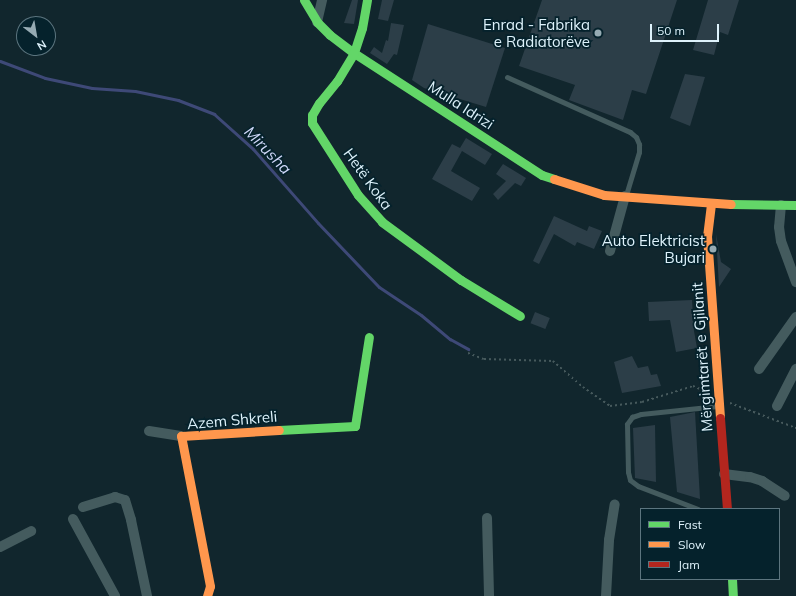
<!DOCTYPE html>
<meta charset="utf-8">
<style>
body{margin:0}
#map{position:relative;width:796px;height:596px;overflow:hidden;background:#11262d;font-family:Mulish,sans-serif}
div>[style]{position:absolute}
.stream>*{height:3px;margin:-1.5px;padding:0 1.5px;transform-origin:1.5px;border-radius:1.5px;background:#3e4977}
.building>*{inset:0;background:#2c3e48;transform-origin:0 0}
.path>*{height:1.5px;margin-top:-0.75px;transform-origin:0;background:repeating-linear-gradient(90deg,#46595c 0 2px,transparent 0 5px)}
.lane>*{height:5px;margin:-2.5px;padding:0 2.5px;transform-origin:2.5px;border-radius:2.5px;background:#445b5e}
.street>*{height:10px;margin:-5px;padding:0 5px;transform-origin:5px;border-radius:5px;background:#445b5e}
.fast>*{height:9px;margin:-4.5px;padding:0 4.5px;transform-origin:4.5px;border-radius:4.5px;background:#63d668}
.slow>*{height:9px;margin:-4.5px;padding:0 4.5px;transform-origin:4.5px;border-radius:4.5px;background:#ff974d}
.jam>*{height:9px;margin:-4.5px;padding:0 4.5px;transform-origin:4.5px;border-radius:4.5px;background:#b3261e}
.dots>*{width:11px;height:11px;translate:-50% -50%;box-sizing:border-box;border:2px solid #05222c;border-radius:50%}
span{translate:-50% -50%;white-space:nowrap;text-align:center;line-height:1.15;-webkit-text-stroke:3.5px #05222c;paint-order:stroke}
.poi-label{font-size:15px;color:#def2fb}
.right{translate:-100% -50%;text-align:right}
.street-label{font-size:15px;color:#def2fb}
.water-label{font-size:16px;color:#d0d8f9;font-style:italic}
.legend{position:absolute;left:640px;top:508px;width:140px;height:72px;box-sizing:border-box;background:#05222c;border:1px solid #5c757f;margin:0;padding:5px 7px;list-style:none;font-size:12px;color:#def2fb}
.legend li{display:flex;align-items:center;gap:8px;height:20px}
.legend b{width:20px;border:1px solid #5c757f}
.north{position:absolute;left:16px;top:16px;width:40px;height:40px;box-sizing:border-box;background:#05222c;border:1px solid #5c757f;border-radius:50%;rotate:149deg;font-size:11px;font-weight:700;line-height:16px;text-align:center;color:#def2fb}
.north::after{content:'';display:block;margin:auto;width:14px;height:18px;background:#96abb3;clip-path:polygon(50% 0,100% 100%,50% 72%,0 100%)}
.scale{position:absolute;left:650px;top:24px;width:69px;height:18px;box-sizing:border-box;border:2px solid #def2fb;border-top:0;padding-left:5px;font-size:12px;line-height:14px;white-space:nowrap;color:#def2fb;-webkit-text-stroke:3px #05222c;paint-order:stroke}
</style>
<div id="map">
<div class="stream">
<i style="left:0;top:61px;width:48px;rotate:20.7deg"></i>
<i style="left:45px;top:78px;width:48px;rotate:12deg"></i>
<i style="left:92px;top:88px;width:43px;rotate:4deg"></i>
<i style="left:135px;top:91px;width:44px;rotate:11.8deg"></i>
<i style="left:178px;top:100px;width:39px;rotate:21deg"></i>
<i style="left:214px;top:114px;width:52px;rotate:41.9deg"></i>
<i style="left:253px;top:149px;width:98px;rotate:48.7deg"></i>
<i style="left:318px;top:223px;width:88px;rotate:46.4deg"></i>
<i style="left:379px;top:287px;width:50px;rotate:33.7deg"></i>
<i style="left:421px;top:315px;width:38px;rotate:40deg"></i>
<i style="left:450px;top:339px;width:21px;rotate:29deg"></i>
</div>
<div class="building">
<i style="clip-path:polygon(352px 0,358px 0,354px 24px,344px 23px)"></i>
<i style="clip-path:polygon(382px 0,394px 0,388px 21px,378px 19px)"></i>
<i style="clip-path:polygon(542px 0,677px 0,646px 94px,632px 90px,623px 120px,569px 100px,575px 85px,519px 66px)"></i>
<i style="clip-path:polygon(708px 0,739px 0,728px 35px,720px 32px,714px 55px,693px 50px)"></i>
<i style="clip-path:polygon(391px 23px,404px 25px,397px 55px,394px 54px,387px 64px,370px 53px,374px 47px,382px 53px,386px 40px,388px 41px)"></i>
<i style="clip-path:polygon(428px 24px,505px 48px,486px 107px,424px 88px,412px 80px)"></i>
<i style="clip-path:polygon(685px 74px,705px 77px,690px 126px,670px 118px)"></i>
<i style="clip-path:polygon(466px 138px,492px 154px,485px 165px,462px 151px,451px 171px,480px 188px,472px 201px,432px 179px,452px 144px,460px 148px)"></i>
<i style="clip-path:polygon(503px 164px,526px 178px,521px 186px,515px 183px,498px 200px,493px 194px,506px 181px,496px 174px)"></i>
<i style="clip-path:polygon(554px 216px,587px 231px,589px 226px,602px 231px,594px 249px,577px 242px,575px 246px,554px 234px,539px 264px,533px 261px)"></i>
<i style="clip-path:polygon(716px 234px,721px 262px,731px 269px,719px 287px)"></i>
<i style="clip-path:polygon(692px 300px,694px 331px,697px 348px,676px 352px,670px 320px,649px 321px,648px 302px)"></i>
<i style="left:535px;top:312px;width:16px;height:12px;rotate:22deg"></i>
<i style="clip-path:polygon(632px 356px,638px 368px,648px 366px,651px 375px,657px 374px,661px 386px,622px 393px,614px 362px)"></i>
<i style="clip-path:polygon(695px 412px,700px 499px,677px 492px,670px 417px)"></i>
<i style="clip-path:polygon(655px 425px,656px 482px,635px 478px,633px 428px)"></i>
</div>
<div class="path">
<i style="left:468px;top:353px;width:17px;rotate:21deg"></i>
<i style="left:484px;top:359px;width:69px;rotate:1.7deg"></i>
<i style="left:553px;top:361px;width:40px;rotate:41deg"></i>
<i style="left:583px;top:387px;width:33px;rotate:35deg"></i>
<i style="left:610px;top:406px;width:32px;rotate:-7deg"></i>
<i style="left:642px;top:402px;width:53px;rotate:-17.4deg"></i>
<i style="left:693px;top:386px;width:15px;rotate:23deg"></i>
<i style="left:730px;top:403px;width:71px;rotate:20.7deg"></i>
</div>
<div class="lane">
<i style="left:507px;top:77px;width:135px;rotate:24.1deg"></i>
<i style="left:630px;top:132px;width:8px;rotate:40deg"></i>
<i style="left:636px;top:137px;width:8px;rotate:67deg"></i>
<i style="left:639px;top:144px;width:8px;rotate:90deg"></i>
<i style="left:639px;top:152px;width:45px;rotate:106.8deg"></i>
<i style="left:698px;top:509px;width:64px;rotate:-159deg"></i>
<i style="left:638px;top:486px;width:10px;rotate:-143deg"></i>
<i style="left:630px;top:480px;width:8px;rotate:-104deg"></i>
<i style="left:628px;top:472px;width:48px;rotate:-91.2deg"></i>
<i style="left:627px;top:424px;width:9px;rotate:-54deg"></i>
<i style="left:632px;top:417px;width:9px;rotate:-18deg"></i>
<i style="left:641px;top:414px;width:77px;rotate:-5.9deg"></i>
</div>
<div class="street">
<i style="left:317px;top:22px;width:23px;rotate:-77deg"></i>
<i style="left:781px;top:205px;width:22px;rotate:95deg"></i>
<i style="left:779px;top:227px;width:14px;rotate:82deg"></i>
<i style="left:781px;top:241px;width:44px;rotate:69.9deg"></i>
<i style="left:610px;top:251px;width:57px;rotate:-74.7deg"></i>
<i style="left:759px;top:369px;width:64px;rotate:-54.6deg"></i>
<i style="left:777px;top:406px;width:42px;rotate:-62.8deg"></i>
<i style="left:149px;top:431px;width:32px;rotate:9deg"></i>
<i style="left:724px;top:474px;width:26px;rotate:7deg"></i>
<i style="left:750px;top:477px;width:13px;rotate:18deg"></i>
<i style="left:762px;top:481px;width:27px;rotate:33deg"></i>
<i style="left:83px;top:507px;width:34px;rotate:-17deg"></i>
<i style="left:115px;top:497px;width:10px;rotate:17deg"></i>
<i style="left:125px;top:500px;width:21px;rotate:73deg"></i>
<i style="left:131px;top:520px;width:78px;rotate:78.1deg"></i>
<i style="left:487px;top:518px;width:78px;rotate:88.5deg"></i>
<i style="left:73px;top:519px;width:88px;rotate:61.4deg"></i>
<i style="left:0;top:547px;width:35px;rotate:-27deg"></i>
<i style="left:606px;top:596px;width:56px;rotate:-86.9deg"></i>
<i style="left:609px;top:540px;width:36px;rotate:-81deg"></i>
</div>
<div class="fast">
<i style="left:304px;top:0;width:26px;rotate:59deg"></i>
<i style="left:317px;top:22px;width:18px;rotate:45deg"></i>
<i style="left:330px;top:35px;width:30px;rotate:37deg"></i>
<i style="left:354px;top:53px;width:224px;rotate:33deg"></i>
<i style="left:542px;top:175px;width:13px;rotate:18deg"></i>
<i style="left:367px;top:0;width:28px;rotate:100deg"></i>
<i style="left:362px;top:28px;width:26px;rotate:108deg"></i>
<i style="left:354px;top:53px;width:33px;rotate:121deg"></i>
<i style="left:337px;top:81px;width:28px;rotate:129deg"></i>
<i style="left:319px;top:103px;width:14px;rotate:120deg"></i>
<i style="left:312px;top:115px;width:8px;rotate:90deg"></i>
<i style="left:312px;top:123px;width:85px;rotate:57.4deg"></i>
<i style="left:358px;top:195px;width:36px;rotate:48deg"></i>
<i style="left:382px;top:222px;width:98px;rotate:36.3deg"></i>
<i style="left:461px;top:280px;width:69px;rotate:31.4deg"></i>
<i style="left:731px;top:204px;width:65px;rotate:0.9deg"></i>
<i style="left:279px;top:430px;width:76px;rotate:-3deg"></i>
<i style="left:355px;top:426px;width:90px;rotate:-81.1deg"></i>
<i style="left:732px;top:579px;width:17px;rotate:87deg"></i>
</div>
<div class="slow">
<i style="left:554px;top:179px;width:52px;rotate:17.7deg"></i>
<i style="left:604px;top:195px;width:127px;rotate:4.1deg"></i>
<i style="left:711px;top:204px;width:32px;rotate:97deg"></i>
<i style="left:707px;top:236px;width:182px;rotate:85.9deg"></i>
<i style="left:207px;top:596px;width:10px;rotate:-73deg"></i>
<i style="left:210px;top:586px;width:153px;rotate:-100.9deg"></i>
<i style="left:181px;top:436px;width:98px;rotate:-3.5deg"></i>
</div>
<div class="jam">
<i style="left:720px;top:418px;width:91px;rotate:85.6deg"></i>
</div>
<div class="dots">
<i style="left:598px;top:33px;background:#96abb3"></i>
<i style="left:713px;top:249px;background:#96abb3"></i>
</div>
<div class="poi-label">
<span class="right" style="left:590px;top:33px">Enrad - Fabrika<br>e Radiatorëve</span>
<span class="right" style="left:705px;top:249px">Auto Elektricist<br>Bujari</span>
</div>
<div class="street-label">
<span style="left:461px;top:105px;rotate:33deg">Mulla Idrizi</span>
<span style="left:368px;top:179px;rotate:54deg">Hetë Koka</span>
<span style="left:702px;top:357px;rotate:-94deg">Mërgimtarët e Gjilanit</span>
<span style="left:232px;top:420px;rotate:-5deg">Azem Shkreli</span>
</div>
<div class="water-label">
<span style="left:268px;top:150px;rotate:46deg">Mirusha</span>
</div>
<ul class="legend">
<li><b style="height:5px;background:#63d668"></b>Fast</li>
<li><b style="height:5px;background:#ff974d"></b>Slow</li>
<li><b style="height:5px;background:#b3261e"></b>Jam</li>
</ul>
<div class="north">N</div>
<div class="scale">50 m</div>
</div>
